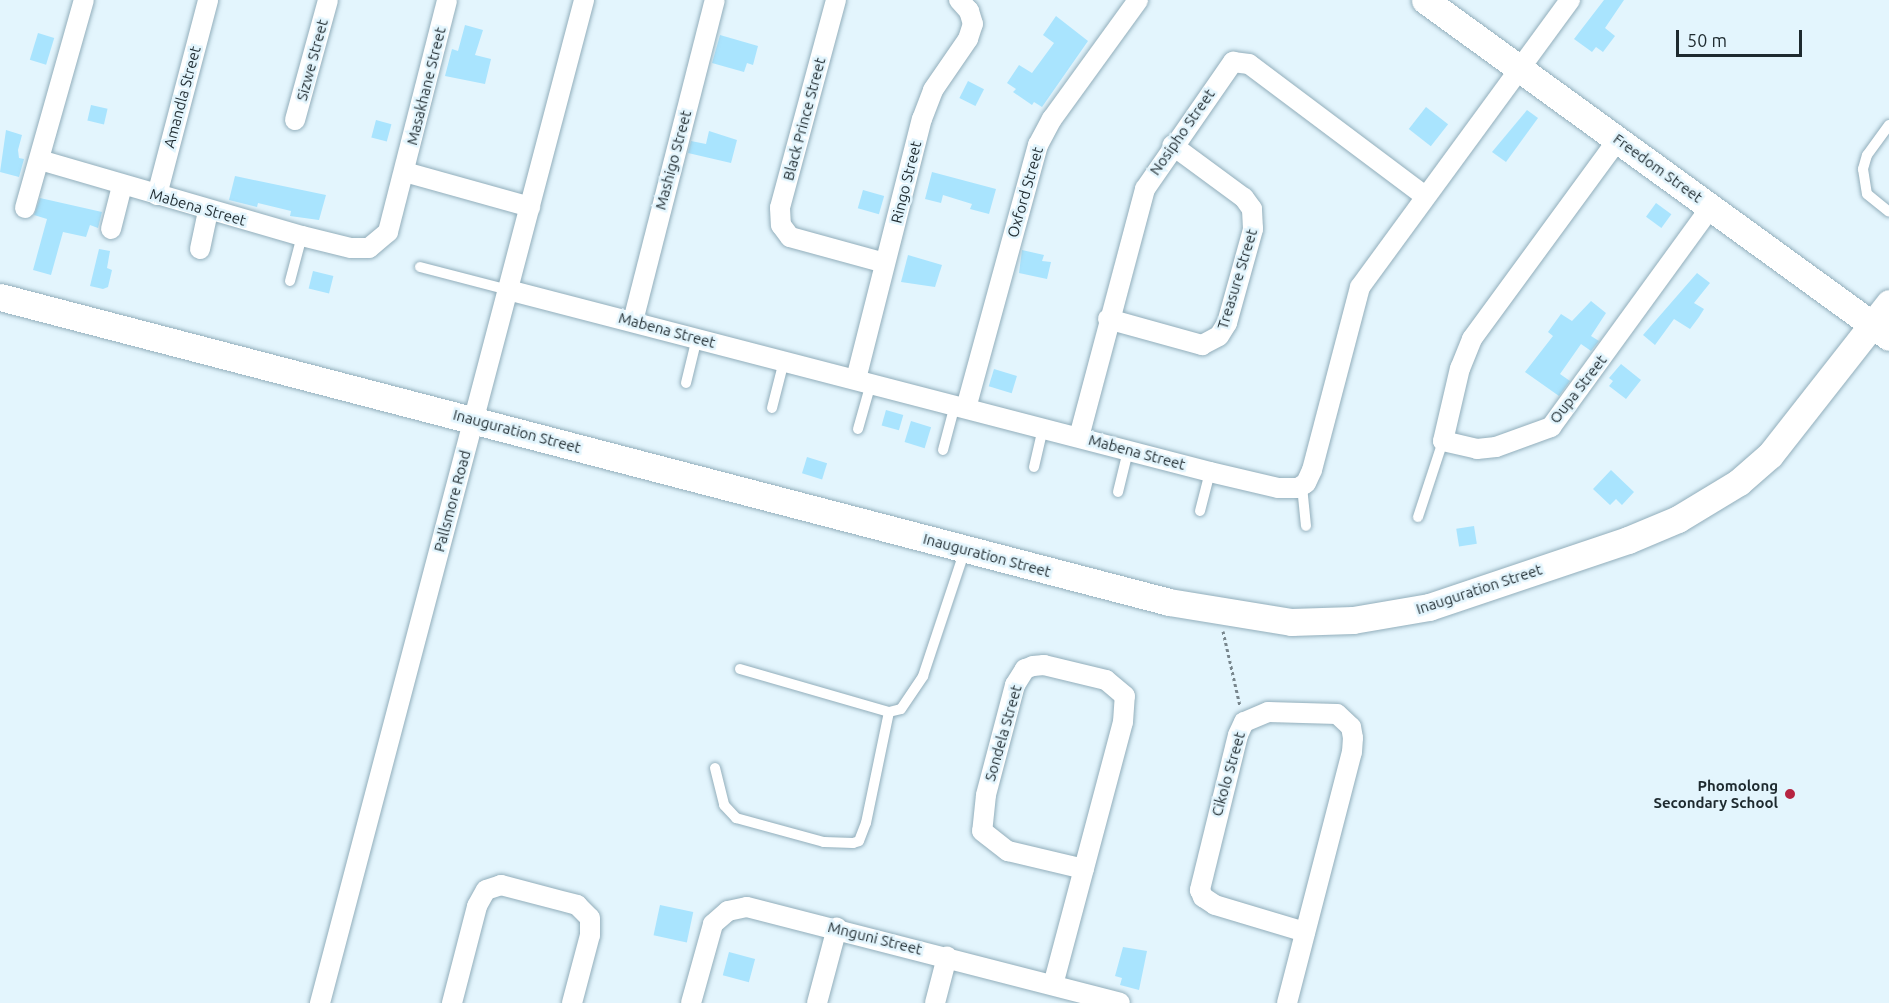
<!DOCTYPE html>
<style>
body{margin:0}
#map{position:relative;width:1889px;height:1003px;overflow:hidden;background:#e3f5fd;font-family:Ubuntu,sans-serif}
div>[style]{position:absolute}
.building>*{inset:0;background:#a9e4fe;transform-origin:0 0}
.path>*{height:3px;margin-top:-1.5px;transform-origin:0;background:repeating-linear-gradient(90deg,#78868d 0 3px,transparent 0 6px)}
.roads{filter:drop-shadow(0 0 2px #92aebb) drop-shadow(0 0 2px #92aebb)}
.lane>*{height:10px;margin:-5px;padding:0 5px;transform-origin:5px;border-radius:5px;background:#fff}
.street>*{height:20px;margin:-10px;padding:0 10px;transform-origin:10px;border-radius:10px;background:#fff}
.secondary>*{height:27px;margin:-13.5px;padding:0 13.5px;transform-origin:13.5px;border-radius:13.5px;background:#fff}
.dots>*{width:16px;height:16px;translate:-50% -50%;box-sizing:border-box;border:3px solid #e3f5fd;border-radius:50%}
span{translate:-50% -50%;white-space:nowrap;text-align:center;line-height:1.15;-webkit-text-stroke:5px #e3f5fd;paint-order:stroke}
.street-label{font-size:15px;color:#1e2a2f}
.poi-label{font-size:15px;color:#1e2a2f;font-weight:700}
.right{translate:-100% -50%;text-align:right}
.scale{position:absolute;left:1676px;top:30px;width:126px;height:27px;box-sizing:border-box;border:3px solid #1e2a2f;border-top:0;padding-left:8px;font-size:18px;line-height:21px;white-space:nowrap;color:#1e2a2f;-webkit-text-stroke:4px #e3f5fd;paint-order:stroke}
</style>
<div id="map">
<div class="building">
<i style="clip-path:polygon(1604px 0,1624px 0,1605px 28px,1615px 36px,1603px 52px,1596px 47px,1592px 52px,1574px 39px)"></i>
<i style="clip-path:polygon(1056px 16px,1088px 41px,1042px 107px,1034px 102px,1032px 105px,1013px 92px,1016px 89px,1007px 83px,1019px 65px,1032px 73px,1054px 43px,1043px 35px)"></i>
<i style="clip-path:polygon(465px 25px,483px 30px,475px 55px,491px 59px,485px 84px,445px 76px,452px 49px,458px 51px)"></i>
<i style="left:38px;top:33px;width:17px;height:28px;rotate:17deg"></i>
<i style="clip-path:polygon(720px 35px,758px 46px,753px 65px,747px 63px,744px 72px,712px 63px)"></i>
<i style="left:968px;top:81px;width:18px;height:19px;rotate:27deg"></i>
<i style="left:91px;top:105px;width:17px;height:16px;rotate:13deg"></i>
<i style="left:1426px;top:107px;width:28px;height:28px;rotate:38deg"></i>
<i style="clip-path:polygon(1527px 110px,1538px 118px,1506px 162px,1492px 152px)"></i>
<i style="left:376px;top:120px;width:16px;height:18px;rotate:15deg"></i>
<i style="clip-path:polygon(6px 130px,22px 135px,18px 150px,19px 158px,24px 159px,19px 177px,0 172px)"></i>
<i style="clip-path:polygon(709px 131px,737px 140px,731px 163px,688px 153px,691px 141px,706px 144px)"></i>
<i style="clip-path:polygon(932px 172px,996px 189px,989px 214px,970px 209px,972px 204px,943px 195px,941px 203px,925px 199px)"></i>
<i style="clip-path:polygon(235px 176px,326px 195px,319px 220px,290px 216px,291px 211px,258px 203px,257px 207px,229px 200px)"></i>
<i style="left:863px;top:190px;width:22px;height:19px;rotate:16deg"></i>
<i style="clip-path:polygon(40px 198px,102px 212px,98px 228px,90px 225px,86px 237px,63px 232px,51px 275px,33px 270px,47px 219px,34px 215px)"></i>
<i style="left:1656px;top:203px;width:19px;height:17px;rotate:36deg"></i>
<i style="clip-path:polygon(99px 249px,110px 251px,107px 268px,112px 270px,108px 287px,103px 289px,90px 286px)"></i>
<i style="clip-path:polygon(1022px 250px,1044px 255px,1042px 261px,1051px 262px,1047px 279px,1019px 273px)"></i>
<i style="clip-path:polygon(908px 255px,942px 265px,935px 287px,901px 282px)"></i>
<i style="left:313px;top:271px;width:21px;height:18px;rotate:14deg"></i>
<i style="clip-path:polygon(1697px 273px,1710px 283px,1694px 303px,1704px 309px,1699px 317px,1690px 329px,1674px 319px,1655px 345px,1643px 335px)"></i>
<i style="clip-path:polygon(1591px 301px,1606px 313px,1591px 336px,1599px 341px,1591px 351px,1581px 344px,1560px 374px,1570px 381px,1559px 396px,1525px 372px,1553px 336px,1548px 332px,1561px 314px,1572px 321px)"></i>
<i style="clip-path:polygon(1621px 364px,1641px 380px,1626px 399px,1609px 386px,1613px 381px,1609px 378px)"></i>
<i style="left:994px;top:369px;width:24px;height:18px;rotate:17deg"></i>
<i style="left:886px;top:410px;width:18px;height:16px;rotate:16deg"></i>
<i style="left:911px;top:421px;width:21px;height:22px;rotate:17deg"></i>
<i style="left:807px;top:457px;width:21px;height:17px;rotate:17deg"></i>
<i style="clip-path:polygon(1611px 470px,1634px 492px,1622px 505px,1616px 499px,1610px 505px,1593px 489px)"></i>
<i style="left:1474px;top:526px;width:18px;height:18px;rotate:81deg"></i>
<i style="left:660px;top:905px;width:34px;height:31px;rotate:12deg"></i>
<i style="clip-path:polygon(1123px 947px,1147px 951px,1139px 990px,1120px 985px,1122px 978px,1115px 976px)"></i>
<i style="left:729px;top:952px;width:27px;height:24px;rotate:15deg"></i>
</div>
<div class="path">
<i style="left:1223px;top:631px;width:77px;rotate:77.2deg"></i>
</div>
<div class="roads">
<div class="lane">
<i style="left:1889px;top:125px;width:37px;rotate:126deg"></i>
<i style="left:1867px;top:155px;width:15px;rotate:106deg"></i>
<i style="left:1863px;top:169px;width:25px;rotate:81deg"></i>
<i style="left:1867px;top:194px;width:28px;rotate:39deg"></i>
<i style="left:420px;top:267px;width:91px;rotate:14.6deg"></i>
<i style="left:290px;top:281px;width:47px;rotate:-75.1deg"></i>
<i style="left:686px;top:383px;width:46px;rotate:-76.3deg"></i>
<i style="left:772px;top:408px;width:49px;rotate:-75.7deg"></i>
<i style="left:858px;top:429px;width:48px;rotate:-74.2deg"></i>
<i style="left:943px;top:450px;width:47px;rotate:-75.1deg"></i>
<i style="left:1034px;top:467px;width:40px;rotate:-77deg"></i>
<i style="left:1302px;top:486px;width:40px;rotate:84.3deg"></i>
<i style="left:1118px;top:492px;width:42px;rotate:-76.3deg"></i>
<i style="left:1200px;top:511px;width:40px;rotate:-75.6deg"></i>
<i style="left:1418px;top:517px;width:80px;rotate:-71.8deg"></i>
<i style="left:740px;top:669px;width:155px;rotate:16.1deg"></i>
<i style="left:889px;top:712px;width:12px;rotate:-14deg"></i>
<i style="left:901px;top:709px;width:40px;rotate:-56deg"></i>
<i style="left:923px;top:676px;width:133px;rotate:-71.6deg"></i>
<i style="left:715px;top:768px;width:38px;rotate:76deg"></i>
<i style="left:724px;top:805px;width:18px;rotate:47deg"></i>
<i style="left:736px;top:818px;width:91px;rotate:15.3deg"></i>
<i style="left:824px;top:842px;width:29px;rotate:2deg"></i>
<i style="left:853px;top:843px;width:6px;rotate:-18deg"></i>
<i style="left:859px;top:841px;width:19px;rotate:-69deg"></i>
<i style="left:866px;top:823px;width:113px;rotate:-78.3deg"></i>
</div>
<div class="street">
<i style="left:836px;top:0;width:215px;rotate:105.1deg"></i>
<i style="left:780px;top:208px;width:17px;rotate:87deg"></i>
<i style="left:781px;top:225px;width:15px;rotate:53deg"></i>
<i style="left:790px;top:237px;width:98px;rotate:15.3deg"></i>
<i style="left:295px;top:120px;width:124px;rotate:-74.6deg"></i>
<i style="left:1619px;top:138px;width:249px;rotate:126.2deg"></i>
<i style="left:1472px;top:339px;width:31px;rotate:112deg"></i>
<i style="left:1460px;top:368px;width:75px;rotate:103.1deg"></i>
<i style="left:1443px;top:441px;width:35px;rotate:13deg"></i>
<i style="left:1477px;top:449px;width:19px;rotate:-6deg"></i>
<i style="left:1496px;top:447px;width:59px;rotate:-20deg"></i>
<i style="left:1551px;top:427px;width:272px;rotate:-54deg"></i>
<i style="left:40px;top:160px;width:273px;rotate:16.2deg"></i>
<i style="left:302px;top:236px;width:50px;rotate:13.8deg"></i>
<i style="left:351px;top:248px;width:18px"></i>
<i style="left:369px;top:248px;width:25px;rotate:-40deg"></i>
<i style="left:388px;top:232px;width:239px;rotate:-75.7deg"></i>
<i style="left:405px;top:172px;width:130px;rotate:15.6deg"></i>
<i style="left:157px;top:195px;width:202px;rotate:-75.3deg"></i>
<i style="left:25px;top:208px;width:216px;rotate:-74.2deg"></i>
<i style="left:111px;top:229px;width:44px;rotate:-75.7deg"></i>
<i style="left:200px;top:249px;width:39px;rotate:-78deg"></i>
<i style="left:508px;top:290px;width:725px;rotate:14.53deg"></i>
<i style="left:1210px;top:472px;width:70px;rotate:13.2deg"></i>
<i style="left:1278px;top:488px;width:20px"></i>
<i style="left:1298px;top:488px;width:9px;rotate:-32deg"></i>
<i style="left:1306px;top:483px;width:14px;rotate:-65deg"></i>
<i style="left:1312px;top:470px;width:189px;rotate:-75.3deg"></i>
<i style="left:1360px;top:287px;width:356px;rotate:-53.8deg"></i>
<i style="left:1108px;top:319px;width:98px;rotate:15.5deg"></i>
<i style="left:1202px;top:345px;width:19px;rotate:-28deg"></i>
<i style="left:1219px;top:336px;width:15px;rotate:-58deg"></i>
<i style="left:1227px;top:323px;width:98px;rotate:-74.5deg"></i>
<i style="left:1253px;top:229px;width:20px;rotate:-93deg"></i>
<i style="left:1252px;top:209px;width:14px;rotate:-126deg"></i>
<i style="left:1244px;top:198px;width:89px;rotate:-143.6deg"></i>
<i style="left:633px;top:321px;width:331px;rotate:-75.7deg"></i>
<i style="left:856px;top:379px;width:268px;rotate:-75.8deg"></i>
<i style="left:922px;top:119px;width:31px;rotate:-69deg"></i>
<i style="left:933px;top:90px;width:62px;rotate:-55.5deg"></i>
<i style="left:968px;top:39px;width:16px;rotate:-72deg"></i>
<i style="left:973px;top:24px;width:14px;rotate:-107deg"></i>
<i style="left:969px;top:11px;width:15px;rotate:-132deg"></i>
<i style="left:966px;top:408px;width:273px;rotate:-74.7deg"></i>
<i style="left:1038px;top:145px;width:30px;rotate:-62deg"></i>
<i style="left:1052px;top:119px;width:147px;rotate:-54.1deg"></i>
<i style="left:1079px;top:437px;width:257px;rotate:-75.1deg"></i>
<i style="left:1145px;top:189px;width:155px;rotate:-55.3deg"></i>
<i style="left:1233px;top:62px;width:16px;rotate:7deg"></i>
<i style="left:1249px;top:64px;width:220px;rotate:36.9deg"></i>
<i style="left:1053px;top:985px;width:272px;rotate:-75.1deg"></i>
<i style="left:1123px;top:722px;width:26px;rotate:-86deg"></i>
<i style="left:1125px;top:696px;width:25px;rotate:-140deg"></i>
<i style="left:1106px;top:680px;width:64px;rotate:-166.4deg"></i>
<i style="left:1044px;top:665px;width:11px;rotate:175deg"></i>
<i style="left:1033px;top:666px;width:9px;rotate:159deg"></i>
<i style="left:1025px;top:669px;width:19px;rotate:122deg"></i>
<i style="left:1015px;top:685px;width:114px;rotate:104.8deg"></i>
<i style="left:986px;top:795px;width:36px;rotate:96deg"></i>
<i style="left:982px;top:831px;width:33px;rotate:38deg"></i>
<i style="left:1008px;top:851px;width:78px;rotate:13.3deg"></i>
<i style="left:320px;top:1003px;width:1037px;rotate:-75.25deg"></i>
<i style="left:452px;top:1003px;width:100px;rotate:-75.5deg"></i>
<i style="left:477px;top:906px;width:18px;rotate:-61deg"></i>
<i style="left:486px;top:890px;width:16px;rotate:-18deg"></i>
<i style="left:501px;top:885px;width:79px;rotate:14.7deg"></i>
<i style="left:577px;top:905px;width:18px;rotate:45deg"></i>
<i style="left:590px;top:918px;width:17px;rotate:90deg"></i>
<i style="left:590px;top:935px;width:70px;rotate:104.8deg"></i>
<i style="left:691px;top:1003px;width:82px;rotate:-74.4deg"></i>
<i style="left:713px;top:924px;width:20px;rotate:-41deg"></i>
<i style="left:728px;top:911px;width:19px;rotate:-12deg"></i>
<i style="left:747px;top:907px;width:385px;rotate:14.4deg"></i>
<i style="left:817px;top:1003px;width:78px;rotate:-75.1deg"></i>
<i style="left:935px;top:1003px;width:48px;rotate:-75.4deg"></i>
<i style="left:1287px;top:1003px;width:259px;rotate:-75.5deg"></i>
<i style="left:1352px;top:752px;width:14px;rotate:-86deg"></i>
<i style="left:1353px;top:738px;width:11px;rotate:-100deg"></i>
<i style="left:1351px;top:727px;width:19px;rotate:-137deg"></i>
<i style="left:1337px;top:714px;width:69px;rotate:-178.3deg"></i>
<i style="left:1268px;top:712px;width:26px;rotate:157deg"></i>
<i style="left:1244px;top:722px;width:14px;rotate:115deg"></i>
<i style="left:1238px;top:735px;width:160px;rotate:103.8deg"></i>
<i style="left:1200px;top:890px;width:8px;rotate:67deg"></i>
<i style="left:1203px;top:897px;width:14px;rotate:34deg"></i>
<i style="left:1215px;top:905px;width:94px;rotate:16.7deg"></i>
</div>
<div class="secondary">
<i style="left:1425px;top:0;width:573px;rotate:35.99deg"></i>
<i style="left:0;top:297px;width:1208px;rotate:14.62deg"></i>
<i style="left:1169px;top:602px;width:124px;rotate:9.3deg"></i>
<i style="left:1291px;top:622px;width:62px;rotate:-1.8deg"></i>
<i style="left:1353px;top:620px;width:77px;rotate:-9.7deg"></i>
<i style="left:1429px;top:607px;width:210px;rotate:-18.6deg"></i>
<i style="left:1628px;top:540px;width:54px;rotate:-22.8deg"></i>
<i style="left:1678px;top:519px;width:71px;rotate:-31.2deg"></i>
<i style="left:1739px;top:482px;width:41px;rotate:-41.1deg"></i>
<i style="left:1770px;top:455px;width:193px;rotate:-51.9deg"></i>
</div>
</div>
<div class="dots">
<i style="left:1790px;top:794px;background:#b62441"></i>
</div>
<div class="street-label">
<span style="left:312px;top:60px;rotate:-75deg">Sizwe Street</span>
<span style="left:426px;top:86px;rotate:-76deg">Masakhane Street</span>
<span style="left:182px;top:97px;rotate:-75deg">Amandla Street</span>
<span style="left:804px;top:119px;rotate:-75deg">Black Prince Street</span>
<span style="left:1182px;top:132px;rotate:-55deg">Nosipho Street</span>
<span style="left:673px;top:160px;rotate:-75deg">Mashigo Street</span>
<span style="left:1658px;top:168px;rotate:36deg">Freedom Street</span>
<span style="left:906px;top:182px;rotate:-76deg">Ringo Street</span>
<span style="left:1025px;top:192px;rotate:-74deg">Oxford Street</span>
<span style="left:198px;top:207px;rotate:16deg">Mabena Street</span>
<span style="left:1237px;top:279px;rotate:-73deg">Treasure Street</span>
<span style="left:667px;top:330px;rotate:15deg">Mabena Street</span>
<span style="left:1578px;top:389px;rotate:-52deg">Oupa Street</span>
<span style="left:517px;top:431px;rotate:15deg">Inauguration Street</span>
<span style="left:1137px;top:452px;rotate:15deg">Mabena Street</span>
<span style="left:452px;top:501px;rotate:-75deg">Pallsmore Road</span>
<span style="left:987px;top:555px;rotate:15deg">Inauguration Street</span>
<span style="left:1479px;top:589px;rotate:-18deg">Inauguration Street</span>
<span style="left:1003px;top:733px;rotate:-74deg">Sondela Street</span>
<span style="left:1228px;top:774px;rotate:-74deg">Cikolo Street</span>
<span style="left:875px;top:938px;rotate:14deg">Mnguni Street</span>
</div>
<div class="poi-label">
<span class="right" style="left:1778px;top:794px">Phomolong<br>Secondary School</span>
</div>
<div class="scale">50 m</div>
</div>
